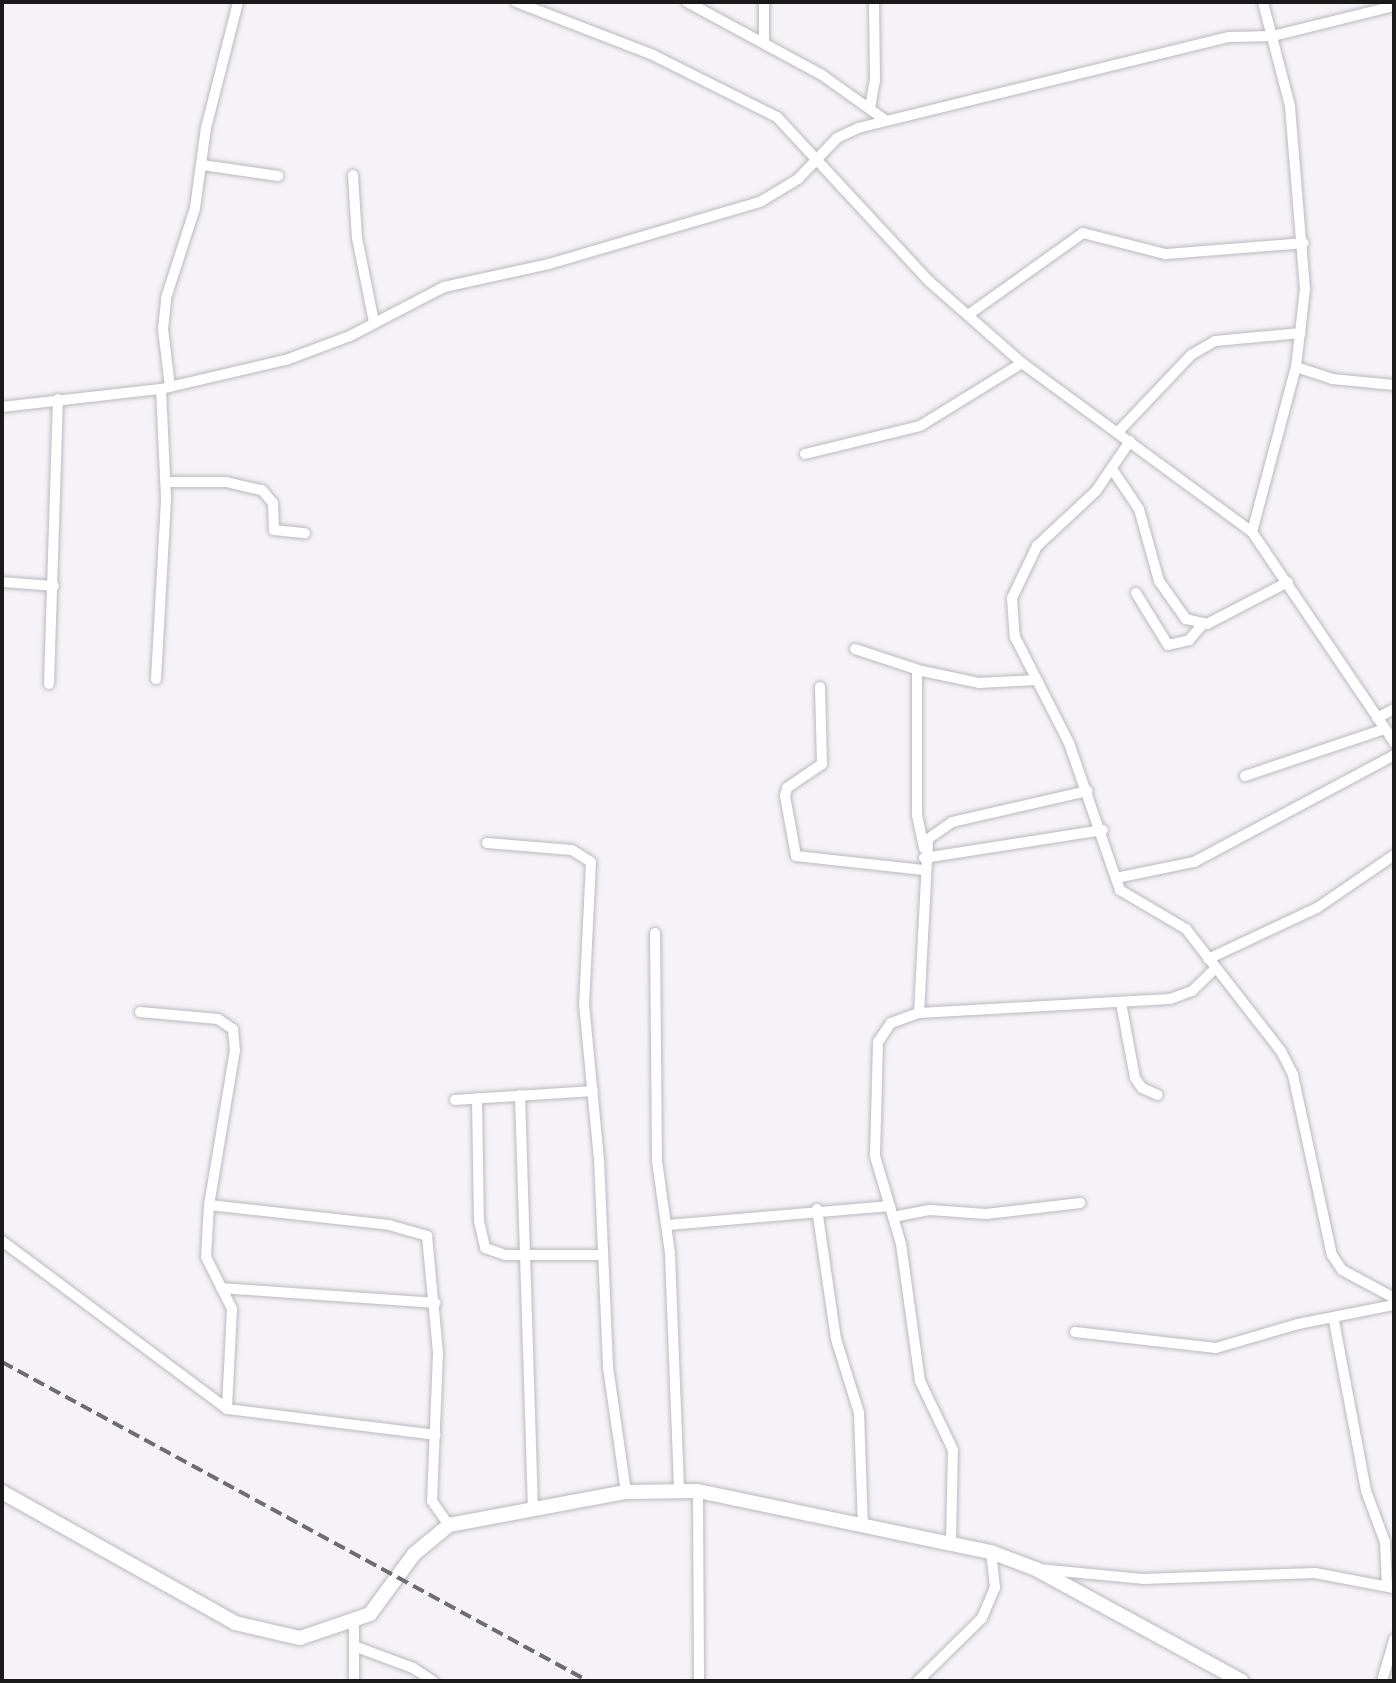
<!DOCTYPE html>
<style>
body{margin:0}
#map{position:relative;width:1396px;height:1683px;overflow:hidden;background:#f5f3f7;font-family:Mulish,sans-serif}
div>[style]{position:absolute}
.roads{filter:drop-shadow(0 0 2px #bbb9bd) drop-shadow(0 0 2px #bbb9bd)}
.street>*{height:10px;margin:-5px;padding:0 5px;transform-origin:5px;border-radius:5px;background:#fff}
.secondary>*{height:14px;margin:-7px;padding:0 7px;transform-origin:7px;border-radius:7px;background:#fff}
.rail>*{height:4px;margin-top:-2px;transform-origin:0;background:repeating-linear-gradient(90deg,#6d6c6e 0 12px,transparent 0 18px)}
span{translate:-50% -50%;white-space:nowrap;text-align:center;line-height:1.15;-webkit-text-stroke:6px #fff;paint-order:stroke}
.frame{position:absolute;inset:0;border:4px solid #1a1a1b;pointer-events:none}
</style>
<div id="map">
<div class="roads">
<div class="street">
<i style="left:516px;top:2px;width:147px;rotate:21.1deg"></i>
<i style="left:653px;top:55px;width:139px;rotate:26.6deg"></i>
<i style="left:777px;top:117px;width:225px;rotate:47.2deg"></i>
<i style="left:930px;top:282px;width:123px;rotate:41.4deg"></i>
<i style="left:1022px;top:363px;width:285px;rotate:36.3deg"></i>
<i style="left:1252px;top:532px;width:254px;rotate:55.9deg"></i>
<i style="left:687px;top:2px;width:153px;rotate:28.4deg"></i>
<i style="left:822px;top:75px;width:77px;rotate:35.5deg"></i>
<i style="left:764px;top:2px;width:39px;rotate:90deg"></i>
<i style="left:870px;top:108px;width:27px;rotate:-80deg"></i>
<i style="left:875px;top:81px;width:79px;rotate:-90.7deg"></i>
<i style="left:202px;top:165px;width:77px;rotate:8.2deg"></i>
<i style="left:353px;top:175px;width:63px;rotate:86.4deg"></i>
<i style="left:357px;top:238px;width:86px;rotate:78.6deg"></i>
<i style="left:968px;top:315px;width:141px;rotate:-35.5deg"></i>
<i style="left:1083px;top:233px;width:85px;rotate:14.4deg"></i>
<i style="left:1165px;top:254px;width:139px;rotate:-4.5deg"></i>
<i style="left:1296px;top:367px;width:38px;rotate:18deg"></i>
<i style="left:1332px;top:379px;width:62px;rotate:5.5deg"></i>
<i style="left:170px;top:387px;width:58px;rotate:-96.9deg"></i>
<i style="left:163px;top:329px;width:31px;rotate:-84deg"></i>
<i style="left:166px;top:298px;width:95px;rotate:-72.1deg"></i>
<i style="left:195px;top:208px;width:81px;rotate:-82.2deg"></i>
<i style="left:206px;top:128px;width:130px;rotate:-75.7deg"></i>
<i style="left:2px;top:407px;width:160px;rotate:-6.5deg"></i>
<i style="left:161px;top:389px;width:128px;rotate:-13.1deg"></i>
<i style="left:286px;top:360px;width:68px;rotate:-20.6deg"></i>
<i style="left:350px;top:336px;width:106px;rotate:-27.5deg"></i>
<i style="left:444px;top:287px;width:107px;rotate:-12.4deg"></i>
<i style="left:549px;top:264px;width:220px;rotate:-16.4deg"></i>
<i style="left:760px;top:202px;width:44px;rotate:-31.2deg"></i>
<i style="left:798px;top:179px;width:57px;rotate:-46.4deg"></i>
<i style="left:837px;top:138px;width:23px;rotate:-25deg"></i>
<i style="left:858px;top:128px;width:382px;rotate:-13.8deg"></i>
<i style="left:1229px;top:37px;width:44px;rotate:-1.3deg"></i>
<i style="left:1273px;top:36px;width:125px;rotate:-13.9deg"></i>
<i style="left:1118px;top:432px;width:106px;rotate:-46.5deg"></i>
<i style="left:1191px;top:355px;width:28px;rotate:-30deg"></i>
<i style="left:1215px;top:341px;width:86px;rotate:-5.3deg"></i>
<i style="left:1130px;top:441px;width:60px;rotate:124.2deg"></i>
<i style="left:1096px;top:491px;width:81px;rotate:137deg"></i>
<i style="left:1037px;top:546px;width:58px;rotate:115.7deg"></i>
<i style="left:1012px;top:598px;width:39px;rotate:86deg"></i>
<i style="left:1015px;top:637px;width:119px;rotate:63deg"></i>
<i style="left:1069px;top:743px;width:156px;rotate:70.9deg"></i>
<i style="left:1120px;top:890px;width:77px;rotate:30.6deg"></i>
<i style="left:1186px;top:929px;width:155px;rotate:52.1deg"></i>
<i style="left:1281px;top:1051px;width:27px;rotate:63deg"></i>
<i style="left:1293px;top:1075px;width:184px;rotate:77.8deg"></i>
<i style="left:1332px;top:1255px;width:18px;rotate:56deg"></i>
<i style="left:1342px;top:1270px;width:59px;rotate:28.3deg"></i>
<i style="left:805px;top:454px;width:118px;rotate:-13.7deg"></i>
<i style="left:920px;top:426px;width:120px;rotate:-31.7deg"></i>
<i style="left:1112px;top:469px;width:48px;rotate:56deg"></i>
<i style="left:1139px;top:509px;width:75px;rotate:74.5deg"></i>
<i style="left:1159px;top:581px;width:47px;rotate:54.6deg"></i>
<i style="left:1186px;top:619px;width:22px;rotate:13deg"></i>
<i style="left:1207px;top:624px;width:91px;rotate:-27.4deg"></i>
<i style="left:166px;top:482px;width:60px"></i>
<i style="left:226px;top:482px;width:37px;rotate:13deg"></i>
<i style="left:262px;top:490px;width:17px;rotate:50deg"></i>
<i style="left:273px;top:503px;width:27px;rotate:88deg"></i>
<i style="left:274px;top:530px;width:31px;rotate:6deg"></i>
<i style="left:1252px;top:532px;width:171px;rotate:-75.1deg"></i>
<i style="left:1296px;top:367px;width:79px;rotate:-83.4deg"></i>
<i style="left:1305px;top:289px;width:184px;rotate:-94.7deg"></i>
<i style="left:1290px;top:106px;width:107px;rotate:-104.6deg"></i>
<i style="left:2px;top:582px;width:52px;rotate:4.4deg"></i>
<i style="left:1136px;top:593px;width:61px;rotate:58.4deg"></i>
<i style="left:1168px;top:645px;width:22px;rotate:-13deg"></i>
<i style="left:1189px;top:640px;width:18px;rotate:-49deg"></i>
<i style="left:855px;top:649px;width:71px;rotate:18.2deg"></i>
<i style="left:922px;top:671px;width:58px;rotate:11.9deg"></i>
<i style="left:979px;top:683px;width:58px;rotate:-3deg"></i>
<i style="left:917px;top:670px;width:145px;rotate:90deg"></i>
<i style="left:917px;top:815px;width:34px;rotate:78deg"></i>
<i style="left:156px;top:679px;width:181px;rotate:-86.8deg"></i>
<i style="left:166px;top:498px;width:109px;rotate:-92.6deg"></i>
<i style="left:49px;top:684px;width:285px;rotate:-88.2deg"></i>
<i style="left:820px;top:687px;width:77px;rotate:88.5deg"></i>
<i style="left:822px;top:764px;width:42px;rotate:145.6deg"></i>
<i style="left:787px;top:788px;width:8px;rotate:104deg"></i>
<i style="left:785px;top:796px;width:61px;rotate:79.6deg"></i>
<i style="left:796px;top:856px;width:128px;rotate:6.3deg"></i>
<i style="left:1377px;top:718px;width:19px;rotate:-28deg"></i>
<i style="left:1245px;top:776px;width:148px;rotate:-18.6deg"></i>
<i style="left:487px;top:843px;width:85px;rotate:4.7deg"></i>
<i style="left:572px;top:850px;width:22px;rotate:32deg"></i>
<i style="left:591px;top:862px;width:142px;rotate:92.8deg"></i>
<i style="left:584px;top:1004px;width:156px;rotate:84.5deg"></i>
<i style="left:599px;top:1159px;width:208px;rotate:87.5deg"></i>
<i style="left:608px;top:1367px;width:126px;rotate:81.8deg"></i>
<i style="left:924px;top:858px;width:181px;rotate:-8.9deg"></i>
<i style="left:1116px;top:878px;width:80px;rotate:-11.6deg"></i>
<i style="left:1194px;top:862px;width:227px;rotate:-28.1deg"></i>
<i style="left:655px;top:933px;width:228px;rotate:89.5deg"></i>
<i style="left:657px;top:1161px;width:94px;rotate:82deg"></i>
<i style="left:670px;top:1254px;width:235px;rotate:87.8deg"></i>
<i style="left:1208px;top:959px;width:120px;rotate:-25.1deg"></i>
<i style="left:1317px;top:908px;width:93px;rotate:-34.5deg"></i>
<i style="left:1121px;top:1003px;width:76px;rotate:79.4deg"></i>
<i style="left:1135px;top:1078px;width:12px;rotate:55deg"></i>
<i style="left:1142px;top:1088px;width:17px;rotate:24deg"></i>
<i style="left:140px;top:1012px;width:78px;rotate:5.1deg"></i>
<i style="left:218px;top:1019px;width:18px;rotate:34deg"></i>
<i style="left:233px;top:1029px;width:21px;rotate:85deg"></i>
<i style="left:235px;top:1050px;width:157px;rotate:99.5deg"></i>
<i style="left:209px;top:1205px;width:52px;rotate:93.3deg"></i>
<i style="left:206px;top:1257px;width:58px;rotate:63.4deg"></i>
<i style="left:232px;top:1309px;width:100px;rotate:92.9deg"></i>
<i style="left:919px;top:1013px;width:174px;rotate:-87deg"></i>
<i style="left:928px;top:839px;width:29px;rotate:-35deg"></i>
<i style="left:952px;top:822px;width:139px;rotate:-12.9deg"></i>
<i style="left:520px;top:1095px;width:411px;rotate:88.2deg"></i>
<i style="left:477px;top:1098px;width:123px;rotate:89.1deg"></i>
<i style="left:479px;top:1221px;width:28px;rotate:77deg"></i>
<i style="left:485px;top:1248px;width:21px;rotate:19deg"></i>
<i style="left:505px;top:1255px;width:97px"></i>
<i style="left:455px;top:1100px;width:138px;rotate:-3.7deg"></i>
<i style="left:209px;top:1205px;width:181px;rotate:6.3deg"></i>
<i style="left:389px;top:1225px;width:40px;rotate:16deg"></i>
<i style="left:427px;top:1236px;width:118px;rotate:84.6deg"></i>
<i style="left:438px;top:1353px;width:148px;rotate:92.3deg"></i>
<i style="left:432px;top:1501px;width:29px;rotate:55deg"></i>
<i style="left:817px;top:1209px;width:131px;rotate:81.7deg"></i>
<i style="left:836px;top:1339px;width:77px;rotate:72.7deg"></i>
<i style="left:859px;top:1413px;width:114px;rotate:88deg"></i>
<i style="left:893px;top:1217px;width:38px;rotate:-11deg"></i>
<i style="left:930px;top:1210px;width:56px;rotate:4.1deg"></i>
<i style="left:986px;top:1214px;width:95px;rotate:-6.7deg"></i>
<i style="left:668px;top:1225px;width:223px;rotate:-4.9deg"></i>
<i style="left:2px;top:1241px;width:281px;rotate:36.7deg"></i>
<i style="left:227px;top:1409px;width:210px;rotate:7.1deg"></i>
<i style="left:221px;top:1288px;width:215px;rotate:4deg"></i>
<i style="left:1334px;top:1321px;width:173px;rotate:79.3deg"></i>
<i style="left:1366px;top:1491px;width:54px;rotate:69.6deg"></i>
<i style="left:1385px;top:1542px;width:44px;rotate:87.4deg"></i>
<i style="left:1075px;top:1332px;width:142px;rotate:6.5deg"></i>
<i style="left:1216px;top:1348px;width:85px;rotate:-16.3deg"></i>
<i style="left:1298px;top:1324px;width:98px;rotate:-11.2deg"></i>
<i style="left:698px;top:1491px;width:190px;rotate:89.7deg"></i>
<i style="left:951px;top:1542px;width:92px;rotate:-88.8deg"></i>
<i style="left:953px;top:1450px;width:76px;rotate:-115.6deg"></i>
<i style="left:920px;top:1381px;width:138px;rotate:-97.9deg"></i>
<i style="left:901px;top:1244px;width:92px;rotate:-106.5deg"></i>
<i style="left:875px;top:1156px;width:114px;rotate:-88.5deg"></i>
<i style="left:878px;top:1042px;width:23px;rotate:-56deg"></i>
<i style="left:891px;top:1023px;width:30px;rotate:-20deg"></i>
<i style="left:919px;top:1013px;width:251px;rotate:-3.2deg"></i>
<i style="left:1170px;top:999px;width:23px;rotate:-20deg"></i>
<i style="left:1192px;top:991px;width:32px;rotate:-44deg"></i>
<i style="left:1038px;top:1569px;width:105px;rotate:5.4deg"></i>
<i style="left:1143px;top:1579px;width:172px;rotate:-2deg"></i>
<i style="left:1315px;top:1573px;width:80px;rotate:10.8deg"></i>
<i style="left:354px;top:1646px;width:63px;rotate:20.4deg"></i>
<i style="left:413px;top:1668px;width:24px;rotate:33deg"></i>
<i style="left:354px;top:1681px;width:58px;rotate:-90deg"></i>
<i style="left:918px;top:1681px;width:90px;rotate:-44.5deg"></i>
<i style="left:982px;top:1618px;width:33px;rotate:-67deg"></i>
<i style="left:995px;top:1588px;width:36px;rotate:-96deg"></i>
<i style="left:1382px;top:1681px;width:43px;rotate:-73.7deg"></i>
</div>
<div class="secondary">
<i style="left:2px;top:1492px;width:267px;rotate:29.3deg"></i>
<i style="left:235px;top:1623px;width:67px;rotate:13deg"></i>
<i style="left:300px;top:1638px;width:74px;rotate:-18.9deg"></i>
<i style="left:370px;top:1614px;width:74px;rotate:-53.7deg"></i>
<i style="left:414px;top:1554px;width:45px;rotate:-39.6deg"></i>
<i style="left:449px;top:1525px;width:180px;rotate:-10.6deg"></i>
<i style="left:626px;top:1492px;width:72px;rotate:-0.8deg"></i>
<i style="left:698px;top:1491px;width:299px;rotate:11.8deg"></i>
<i style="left:991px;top:1552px;width:48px;rotate:20.7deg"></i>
<i style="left:1036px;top:1569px;width:234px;rotate:28.6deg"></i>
</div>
</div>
<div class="rail">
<i style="left:2px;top:1362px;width:667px;rotate:28.56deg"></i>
</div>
<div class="frame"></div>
</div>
